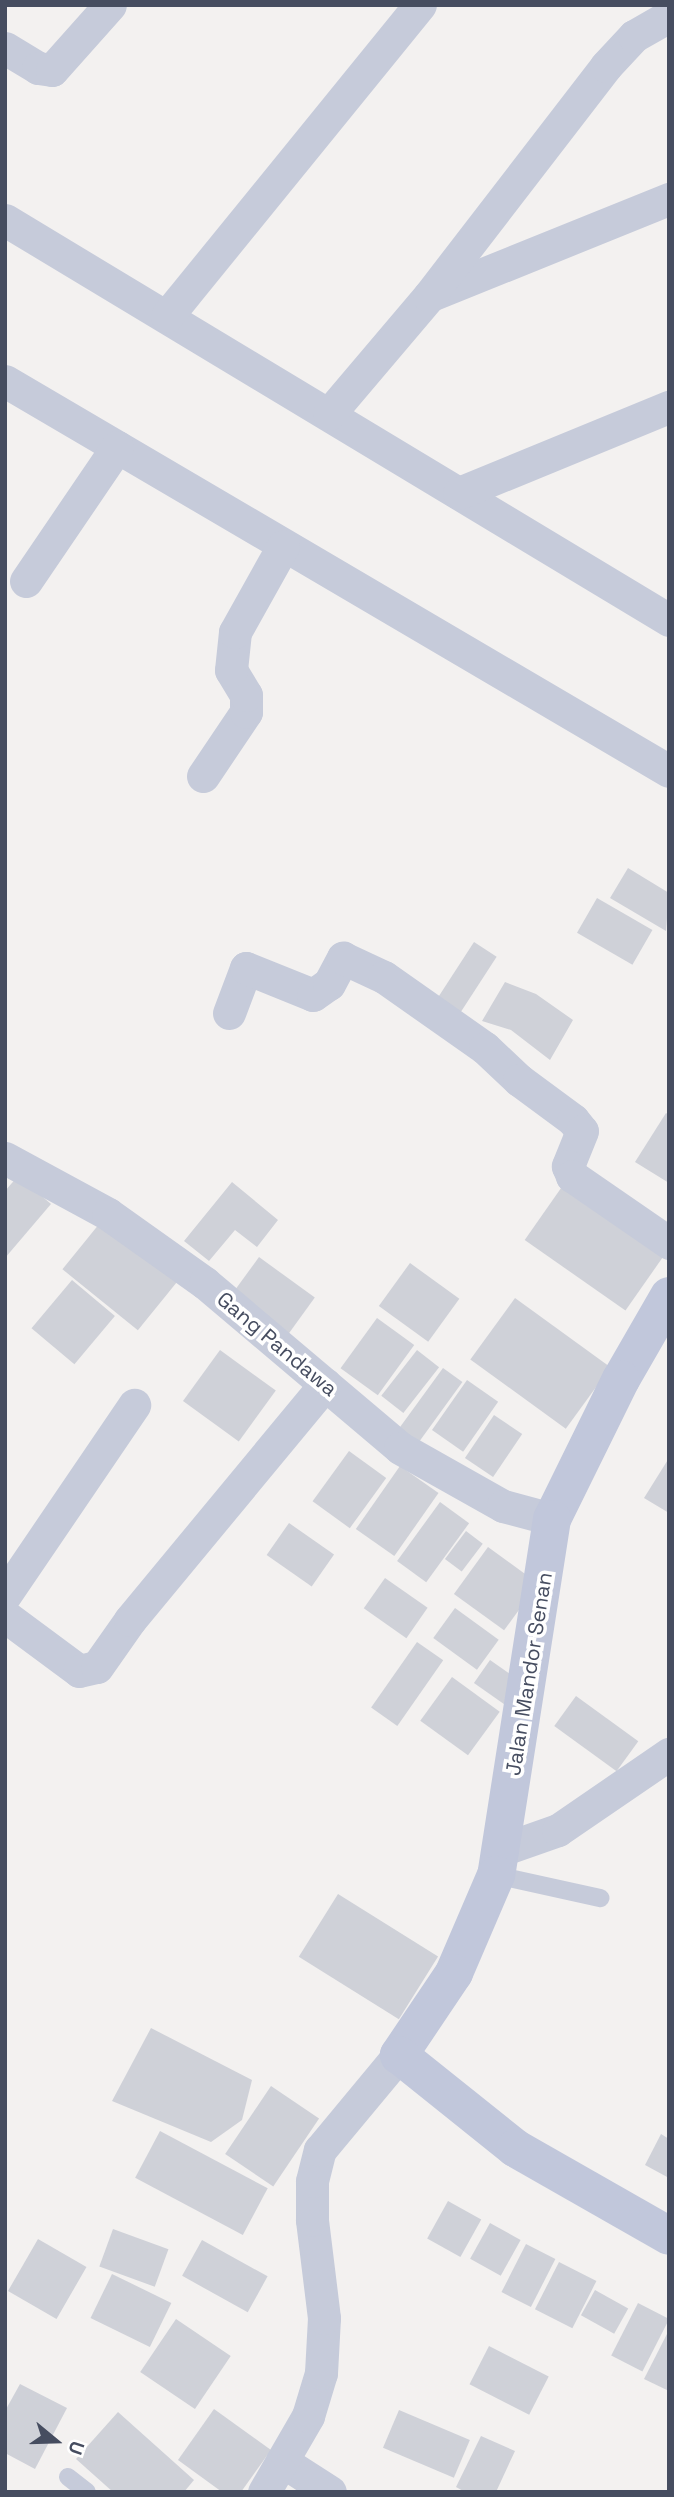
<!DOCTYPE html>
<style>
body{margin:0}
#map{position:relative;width:674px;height:2497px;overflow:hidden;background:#f3f1f0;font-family:"Space Grotesk",sans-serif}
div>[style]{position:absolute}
.building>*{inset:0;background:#cfd1d8;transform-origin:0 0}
.lane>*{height:18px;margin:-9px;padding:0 9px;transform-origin:9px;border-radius:9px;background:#c6cbda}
.street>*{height:33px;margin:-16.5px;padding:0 16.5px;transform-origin:16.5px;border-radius:16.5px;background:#c6cbda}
.secondary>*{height:38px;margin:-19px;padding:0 19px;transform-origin:19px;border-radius:19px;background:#c1c7db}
span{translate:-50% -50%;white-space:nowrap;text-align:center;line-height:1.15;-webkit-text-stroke:7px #fff;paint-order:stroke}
.street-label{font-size:21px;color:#464d60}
.frame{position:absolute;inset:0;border:7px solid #464d60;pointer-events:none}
.north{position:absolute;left:21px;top:2406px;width:70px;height:70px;-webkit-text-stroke:5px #fff;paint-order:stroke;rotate:109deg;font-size:19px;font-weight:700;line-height:28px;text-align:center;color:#464d60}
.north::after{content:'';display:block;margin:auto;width:24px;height:32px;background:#464d60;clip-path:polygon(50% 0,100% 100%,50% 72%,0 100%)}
</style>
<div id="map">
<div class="building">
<i style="clip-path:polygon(628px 868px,669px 893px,666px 931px,610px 898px)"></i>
<i style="left:597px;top:898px;width:64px;height:40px;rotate:30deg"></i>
<i style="left:474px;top:942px;width:27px;height:67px;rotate:33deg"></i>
<i style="clip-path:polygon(505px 982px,536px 994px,573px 1020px,550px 1060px,511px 1030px,482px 1021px)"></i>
<i style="clip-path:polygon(666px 1113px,669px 1115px,669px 1183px,635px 1162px)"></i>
<i style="clip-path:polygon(18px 1176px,51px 1204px,5px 1258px,5px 1191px)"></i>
<i style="left:566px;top:1181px;width:123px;height:72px;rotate:35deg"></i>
<i style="clip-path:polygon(232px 1182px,278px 1220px,257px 1247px,235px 1230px,209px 1261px,184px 1241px)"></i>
<i style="left:104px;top:1218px;width:97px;height:66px;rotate:39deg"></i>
<i style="left:259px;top:1257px;width:69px;height:52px;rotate:36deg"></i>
<i style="left:410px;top:1263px;width:61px;height:53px;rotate:36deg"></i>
<i style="left:72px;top:1280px;width:56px;height:63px;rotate:40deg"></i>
<i style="left:515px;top:1298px;width:118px;height:76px;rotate:36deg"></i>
<i style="left:377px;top:1318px;width:46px;height:62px;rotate:36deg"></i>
<i style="left:220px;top:1350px;width:69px;height:63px;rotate:36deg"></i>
<i style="left:417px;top:1350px;width:28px;height:58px;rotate:38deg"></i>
<i style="left:443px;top:1368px;width:24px;height:82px;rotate:36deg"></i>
<i style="left:467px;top:1380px;width:38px;height:61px;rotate:35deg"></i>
<i style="left:494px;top:1415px;width:34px;height:52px;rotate:34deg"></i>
<i style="left:349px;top:1451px;width:46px;height:62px;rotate:36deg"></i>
<i style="clip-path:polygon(669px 1458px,669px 1513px,644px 1498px)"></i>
<i style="left:400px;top:1466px;width:47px;height:77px;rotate:35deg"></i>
<i style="left:440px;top:1502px;width:36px;height:73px;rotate:36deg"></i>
<i style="left:289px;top:1523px;width:55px;height:39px;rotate:35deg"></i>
<i style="left:466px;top:1531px;width:21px;height:35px;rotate:37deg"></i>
<i style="left:488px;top:1547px;width:62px;height:58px;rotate:36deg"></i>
<i style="left:385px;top:1578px;width:52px;height:37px;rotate:35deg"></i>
<i style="left:455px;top:1608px;width:54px;height:37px;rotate:36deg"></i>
<i style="left:417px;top:1642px;width:32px;height:80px;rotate:35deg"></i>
<i style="left:490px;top:1660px;width:40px;height:28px;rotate:35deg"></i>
<i style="left:452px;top:1677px;width:59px;height:54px;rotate:36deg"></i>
<i style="left:576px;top:1696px;width:77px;height:37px;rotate:36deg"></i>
<i style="left:338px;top:1894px;width:118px;height:74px;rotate:32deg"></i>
<i style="clip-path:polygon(151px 2028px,252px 2080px,242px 2120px,211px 2142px,112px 2101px)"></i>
<i style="left:271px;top:2086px;width:58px;height:82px;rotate:34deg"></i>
<i style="left:160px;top:2131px;width:122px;height:53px;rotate:28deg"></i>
<i style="clip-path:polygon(661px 2134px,669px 2139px,669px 2178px,645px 2165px)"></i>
<i style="left:448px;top:2201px;width:38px;height:43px;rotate:29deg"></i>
<i style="left:490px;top:2223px;width:35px;height:41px;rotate:29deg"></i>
<i style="left:113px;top:2229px;width:59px;height:40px;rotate:20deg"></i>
<i style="left:38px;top:2239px;width:56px;height:60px;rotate:30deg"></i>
<i style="left:202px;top:2240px;width:75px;height:41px;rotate:29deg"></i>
<i style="left:526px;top:2244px;width:33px;height:54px;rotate:27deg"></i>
<i style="left:559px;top:2262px;width:42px;height:53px;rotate:27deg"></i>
<i style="left:112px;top:2274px;width:66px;height:49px;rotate:26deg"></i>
<i style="left:595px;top:2290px;width:38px;height:29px;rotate:29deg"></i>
<i style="left:638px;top:2303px;width:35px;height:59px;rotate:27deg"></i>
<i style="left:176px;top:2319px;width:66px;height:64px;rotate:34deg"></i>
<i style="clip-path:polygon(669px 2330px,669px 2391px,644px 2379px)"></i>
<i style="left:489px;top:2346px;width:67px;height:43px;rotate:27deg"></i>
<i style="clip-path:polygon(20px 2384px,67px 2408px,35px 2469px,5px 2453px,5px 2411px)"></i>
<i style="clip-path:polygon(214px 2409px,271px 2450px,241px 2492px,222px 2492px,178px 2460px)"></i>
<i style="left:399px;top:2410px;width:77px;height:41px;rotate:23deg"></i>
<i style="clip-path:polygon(118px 2412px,194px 2480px,184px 2492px,113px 2492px,76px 2459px)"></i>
<i style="clip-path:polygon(481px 2436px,515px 2451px,496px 2492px,465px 2492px,456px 2487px)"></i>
</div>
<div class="lane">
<i style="left:496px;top:1875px;width:107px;rotate:12.5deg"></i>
<i style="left:68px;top:2477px;width:24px;rotate:38deg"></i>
</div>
<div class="street">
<i style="left:5px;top:48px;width:39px;rotate:31deg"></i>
<i style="left:38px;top:68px;width:14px;rotate:8deg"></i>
<i style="left:52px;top:70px;width:87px;rotate:-48.3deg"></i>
<i style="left:5px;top:220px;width:775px;rotate:31.07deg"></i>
<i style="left:431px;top:295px;width:257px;rotate:-22deg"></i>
<i style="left:167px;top:316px;width:401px;rotate:-50.9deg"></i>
<i style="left:5px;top:381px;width:770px;rotate:30.43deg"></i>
<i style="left:329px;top:414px;width:155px;rotate:-49.7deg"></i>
<i style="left:429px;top:296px;width:290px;rotate:-52.4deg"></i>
<i style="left:606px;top:66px;width:41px;rotate:-47deg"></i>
<i style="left:634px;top:36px;width:40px;rotate:-29.7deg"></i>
<i style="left:459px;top:493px;width:227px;rotate:-22.3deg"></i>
<i style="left:26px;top:581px;width:162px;rotate:-55.8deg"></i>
<i style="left:203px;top:776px;width:77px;rotate:-56.1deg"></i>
<i style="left:246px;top:712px;width:17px;rotate:-90deg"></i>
<i style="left:246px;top:695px;width:29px;rotate:-121deg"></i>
<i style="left:231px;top:670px;width:38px;rotate:-84deg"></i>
<i style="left:235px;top:632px;width:98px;rotate:-60.8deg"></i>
<i style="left:229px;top:1013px;width:48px;rotate:-69.3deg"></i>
<i style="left:246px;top:968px;width:72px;rotate:21.9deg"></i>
<i style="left:313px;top:995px;width:19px;rotate:-35deg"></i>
<i style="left:329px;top:984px;width:30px;rotate:-62deg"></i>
<i style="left:343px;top:958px;width:45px;rotate:24.9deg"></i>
<i style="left:384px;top:977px;width:123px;rotate:35.1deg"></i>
<i style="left:485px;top:1048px;width:47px;rotate:43.3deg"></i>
<i style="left:519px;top:1080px;width:67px;rotate:36.5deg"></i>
<i style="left:573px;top:1120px;width:14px;rotate:51deg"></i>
<i style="left:582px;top:1131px;width:38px;rotate:112deg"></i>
<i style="left:568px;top:1166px;width:11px;rotate:68deg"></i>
<i style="left:572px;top:1176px;width:118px;rotate:34.6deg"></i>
<i style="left:5px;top:1158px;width:117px;rotate:28.5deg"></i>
<i style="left:108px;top:1214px;width:119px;rotate:35.4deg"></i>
<i style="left:205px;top:1283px;width:255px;rotate:40.2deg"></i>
<i style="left:400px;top:1448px;width:118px;rotate:29.4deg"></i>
<i style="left:503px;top:1506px;width:51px;rotate:14.9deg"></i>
<i style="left:5px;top:1595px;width:230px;rotate:-55.8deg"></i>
<i style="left:5px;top:1616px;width:92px;rotate:36.6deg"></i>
<i style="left:79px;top:1671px;width:18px;rotate:-13deg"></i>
<i style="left:97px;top:1667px;width:57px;rotate:-54.9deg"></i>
<i style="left:130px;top:1620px;width:306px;rotate:-50.4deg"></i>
<i style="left:501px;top:1850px;width:60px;rotate:-19.3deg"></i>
<i style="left:558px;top:1830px;width:135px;rotate:-34.4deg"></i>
<i style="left:282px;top:2461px;width:57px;rotate:32.9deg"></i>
<i style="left:264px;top:2492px;width:88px;rotate:-59.9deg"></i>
<i style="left:308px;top:2416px;width:45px;rotate:-73.2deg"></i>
<i style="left:321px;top:2373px;width:55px;rotate:-86.9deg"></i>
<i style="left:324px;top:2318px;width:99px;rotate:-97deg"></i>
<i style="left:312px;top:2220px;width:39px;rotate:-90deg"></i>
<i style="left:312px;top:2181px;width:32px;rotate:-76deg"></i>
<i style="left:320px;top:2150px;width:124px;rotate:-50.3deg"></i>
</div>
<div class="secondary">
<i style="left:669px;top:1296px;width:96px;rotate:120deg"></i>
<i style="left:621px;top:1379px;width:156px;rotate:116.2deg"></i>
<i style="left:552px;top:1519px;width:360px;rotate:98.9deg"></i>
<i style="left:496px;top:1875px;width:107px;rotate:113.2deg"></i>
<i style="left:454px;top:1973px;width:99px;rotate:123.9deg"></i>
<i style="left:399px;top:2055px;width:149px;rotate:38.7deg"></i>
<i style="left:515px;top:2148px;width:177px;rotate:29.7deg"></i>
</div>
<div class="street-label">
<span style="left:277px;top:1344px;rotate:40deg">Gang Pandawa</span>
<span style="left:529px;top:1674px;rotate:-81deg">Jalan Mandor Senan</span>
</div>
<div class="frame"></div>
<div class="north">U</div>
</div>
